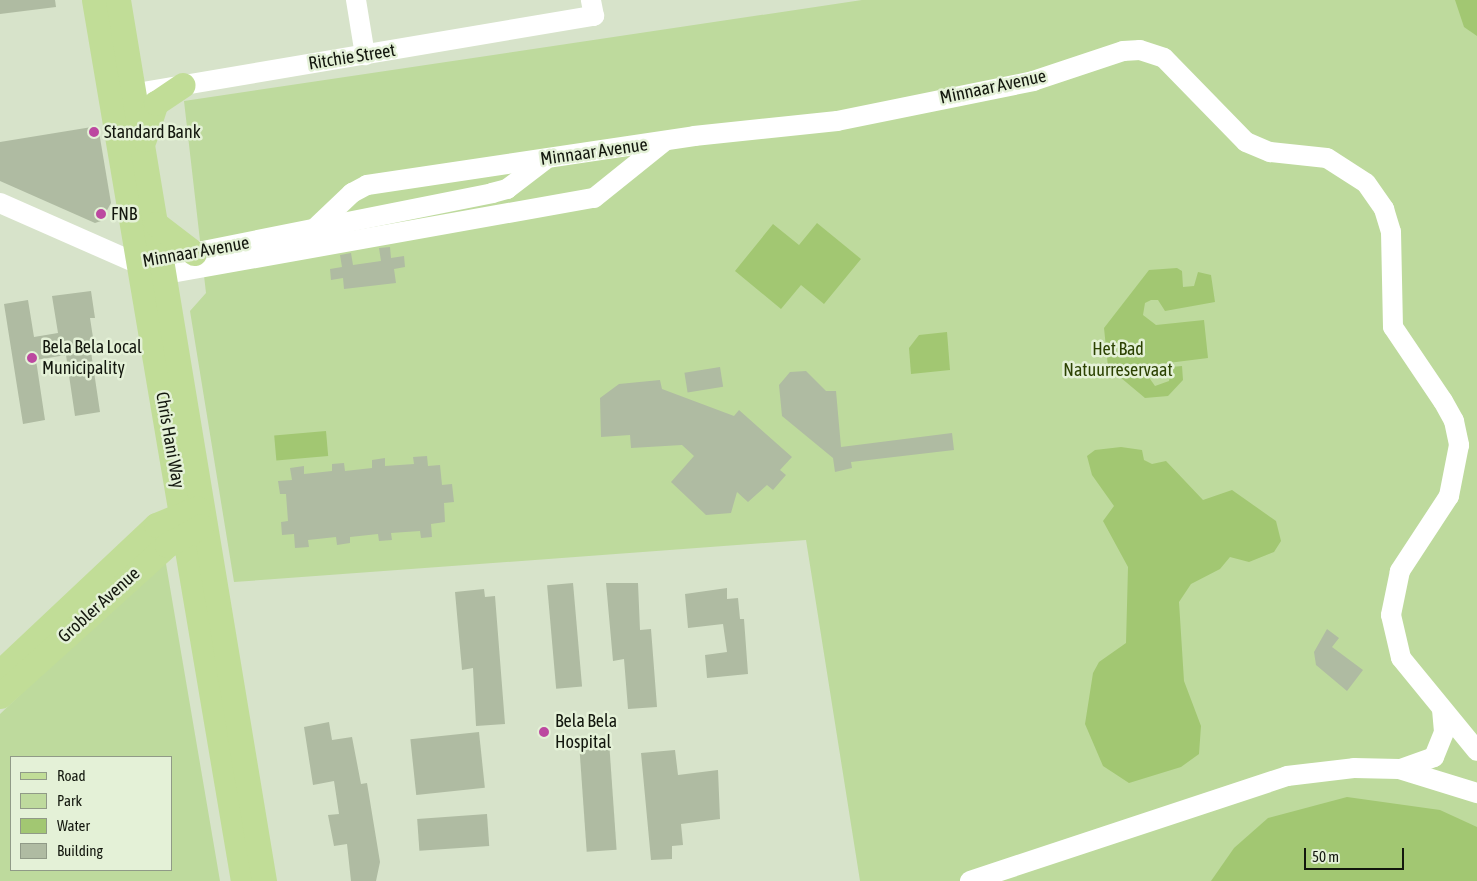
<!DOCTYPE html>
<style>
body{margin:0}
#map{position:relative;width:1477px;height:881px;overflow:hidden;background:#d7e3ca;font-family:"Asap Condensed",sans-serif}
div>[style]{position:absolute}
.green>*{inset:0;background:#beda9d}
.water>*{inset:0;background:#a2c772;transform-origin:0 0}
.building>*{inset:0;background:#afbba2;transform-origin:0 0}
.minor>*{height:20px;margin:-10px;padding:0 10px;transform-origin:10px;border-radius:10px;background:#fff}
.major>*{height:25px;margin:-12.5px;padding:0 12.5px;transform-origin:12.5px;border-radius:12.5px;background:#c1dd97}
.dots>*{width:14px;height:14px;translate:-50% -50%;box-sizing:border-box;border:2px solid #e4f1d7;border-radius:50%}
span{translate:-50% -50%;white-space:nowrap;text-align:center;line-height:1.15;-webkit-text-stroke:5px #e4f1d7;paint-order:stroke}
.street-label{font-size:18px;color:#13170e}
.poi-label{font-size:18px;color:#13170e}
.left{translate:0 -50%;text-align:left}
.park-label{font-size:18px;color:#2c4202}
.legend{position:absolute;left:10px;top:756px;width:162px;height:115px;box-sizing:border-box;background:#e4f1d7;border:1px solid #909a87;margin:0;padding:6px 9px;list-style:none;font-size:15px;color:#13170e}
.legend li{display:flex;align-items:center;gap:10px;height:25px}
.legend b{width:25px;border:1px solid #909a87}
.scale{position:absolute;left:1304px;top:848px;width:100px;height:22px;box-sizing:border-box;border:2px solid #13170e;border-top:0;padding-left:6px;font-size:15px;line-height:18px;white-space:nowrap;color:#13170e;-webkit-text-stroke:4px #e4f1d7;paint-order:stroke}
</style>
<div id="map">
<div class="green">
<i style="clip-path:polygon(862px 0,1477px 0,1477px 881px,860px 881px,806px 540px,234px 582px,190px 311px,206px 293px,184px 101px)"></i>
<i style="clip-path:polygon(evenodd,165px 558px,220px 881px,0 881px,0 714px,165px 558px,11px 757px,171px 757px,171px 870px,11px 870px,11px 757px)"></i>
</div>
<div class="water">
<i style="clip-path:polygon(1455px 0,1477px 0,1477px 36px,1464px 27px)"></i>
<i style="clip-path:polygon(817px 223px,861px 259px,824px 304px,801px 285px,781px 309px,735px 271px,773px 224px,799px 245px)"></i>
<i style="clip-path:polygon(1177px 268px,1182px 271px,1183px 287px,1194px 286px,1198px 272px,1211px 275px,1215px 302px,1165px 311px,1158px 300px,1151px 300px,1145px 303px,1143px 315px,1156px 325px,1204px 320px,1208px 358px,1152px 365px,1148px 376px,1155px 386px,1169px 381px,1171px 367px,1182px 366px,1183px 380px,1168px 396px,1145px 398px,1108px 367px,1104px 328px,1149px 270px)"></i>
<i style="clip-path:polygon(947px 332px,950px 370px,911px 374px,909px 348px,919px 335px)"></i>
<i style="left:326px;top:431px;width:25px;height:52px;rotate:85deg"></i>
<i style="clip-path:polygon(1121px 447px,1142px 450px,1144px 460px,1152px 464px,1166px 461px,1203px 500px,1232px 490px,1276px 521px,1281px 541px,1274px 552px,1249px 562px,1230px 557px,1220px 569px,1191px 584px,1179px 602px,1184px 681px,1201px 726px,1199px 754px,1181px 767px,1129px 783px,1103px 766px,1085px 724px,1093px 673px,1099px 662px,1126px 643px,1128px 567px,1103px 521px,1114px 506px,1092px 475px,1087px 456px,1095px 450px)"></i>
<i style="clip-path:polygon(1347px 797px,1440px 810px,1477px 827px,1477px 881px,1211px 881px,1234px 848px,1268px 818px)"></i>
</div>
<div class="building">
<i style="clip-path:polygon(0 0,55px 0,56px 7px,0 14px)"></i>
<i style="clip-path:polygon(98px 126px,111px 203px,101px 221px,95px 223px,0 181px,0 142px)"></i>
<i style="clip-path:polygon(390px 247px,391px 258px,404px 256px,405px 267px,394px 269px,396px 283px,344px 289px,343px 278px,331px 280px,330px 269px,342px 267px,340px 255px,351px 253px,353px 265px,381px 261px,379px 248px)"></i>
<i style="clip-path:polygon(91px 291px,95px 318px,90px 318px,94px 344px,90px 345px,100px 412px,75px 416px,66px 355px,36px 360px,45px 420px,23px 424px,4px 304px,28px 300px,34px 337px,58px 333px,52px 296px)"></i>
<i style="left:720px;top:367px;width:20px;height:36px;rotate:81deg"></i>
<i style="clip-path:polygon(806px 371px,826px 391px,836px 391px,841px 447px,952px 433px,954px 450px,851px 462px,852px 468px,835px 472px,833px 458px,782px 416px,779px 385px,790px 372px)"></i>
<i style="clip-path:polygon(660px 380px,662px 389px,734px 416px,739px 410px,792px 457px,780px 470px,786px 475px,773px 490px,767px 485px,748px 502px,737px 492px,731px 513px,706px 515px,671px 482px,694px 456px,682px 445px,631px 448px,630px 435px,601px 437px,600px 398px,619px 384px)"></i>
<i style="clip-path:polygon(427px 456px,428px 466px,440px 465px,442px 485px,452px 484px,454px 502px,444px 503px,445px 522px,431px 524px,432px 537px,421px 538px,420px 531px,391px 533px,392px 540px,379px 541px,378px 534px,350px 537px,350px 543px,337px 545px,336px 537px,308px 540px,309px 547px,295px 548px,294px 534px,282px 535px,281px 522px,288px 521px,286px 494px,280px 494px,278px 481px,292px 480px,290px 468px,304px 466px,304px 474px,332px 471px,332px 464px,344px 463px,345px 471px,372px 468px,372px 460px,385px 458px,385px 466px,414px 464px,413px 457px)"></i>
<i style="left:573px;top:583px;width:104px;height:26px;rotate:85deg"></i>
<i style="clip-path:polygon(606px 583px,638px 583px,640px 630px,651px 629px,657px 707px,628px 709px,624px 659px,613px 661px)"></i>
<i style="clip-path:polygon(727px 588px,727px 599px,738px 598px,740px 619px,744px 619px,748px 674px,707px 678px,705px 655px,727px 652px,723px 624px,688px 628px,685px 594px)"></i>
<i style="clip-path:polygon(484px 589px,485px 597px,495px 596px,505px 724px,476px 726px,473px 668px,462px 670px,455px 592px)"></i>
<i style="clip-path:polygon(1327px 629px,1339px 638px,1332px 647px,1363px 670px,1347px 691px,1316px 665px,1314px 652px)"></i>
<i style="clip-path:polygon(329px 722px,332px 740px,352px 737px,361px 784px,367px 783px,380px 862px,376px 881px,351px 881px,347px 844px,334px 846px,328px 815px,339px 814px,334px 781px,313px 785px,304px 727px)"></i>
<i style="left:479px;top:732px;width:56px;height:69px;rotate:84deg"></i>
<i style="left:609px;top:741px;width:109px;height:30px;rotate:86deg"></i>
<i style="clip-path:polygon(675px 750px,678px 775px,718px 770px,720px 819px,681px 824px,683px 845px,672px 846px,672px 859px,651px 860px,641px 753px)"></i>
<i style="left:487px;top:814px;width:32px;height:70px;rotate:86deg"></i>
</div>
<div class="minor">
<i style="left:356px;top:0;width:56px;rotate:80.7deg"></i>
<i style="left:119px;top:96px;width:482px;rotate:-9.6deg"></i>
<i style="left:594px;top:16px;width:16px;rotate:-101deg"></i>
<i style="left:0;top:203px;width:151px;rotate:23.8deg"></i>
<i style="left:138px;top:264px;width:361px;rotate:-11.3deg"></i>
<i style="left:492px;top:193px;width:16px;rotate:-15deg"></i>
<i style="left:507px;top:189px;width:48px;rotate:-37.3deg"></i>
<i style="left:311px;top:232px;width:57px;rotate:-43.6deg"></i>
<i style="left:352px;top:193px;width:17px;rotate:-28deg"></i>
<i style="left:367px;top:185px;width:331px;rotate:-8.5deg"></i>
<i style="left:694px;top:136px;width:144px;rotate:-6deg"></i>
<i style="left:837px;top:121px;width:200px;rotate:-11.5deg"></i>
<i style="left:1033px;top:81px;width:95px;rotate:-18.4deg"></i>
<i style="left:1123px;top:51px;width:17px;rotate:-3deg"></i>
<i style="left:1140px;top:50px;width:25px;rotate:18deg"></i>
<i style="left:1164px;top:58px;width:117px;rotate:45.7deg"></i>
<i style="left:1246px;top:142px;width:26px;rotate:23deg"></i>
<i style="left:1270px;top:152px;width:57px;rotate:6deg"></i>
<i style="left:1327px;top:158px;width:46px;rotate:32.7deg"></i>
<i style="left:1366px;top:183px;width:32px;rotate:55deg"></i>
<i style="left:1384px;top:209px;width:24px;rotate:73deg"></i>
<i style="left:1391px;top:232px;width:95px;rotate:88.8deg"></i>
<i style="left:1393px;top:327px;width:89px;rotate:56deg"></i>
<i style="left:1443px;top:401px;width:23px;rotate:61deg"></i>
<i style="left:1454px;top:421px;width:25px;rotate:78deg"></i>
<i style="left:1459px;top:445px;width:52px;rotate:101.1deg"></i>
<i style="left:1449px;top:496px;width:90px;rotate:123.2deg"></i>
<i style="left:1400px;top:571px;width:45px;rotate:101.6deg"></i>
<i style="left:1391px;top:615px;width:44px;rotate:76.9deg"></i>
<i style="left:1401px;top:658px;width:120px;rotate:50.7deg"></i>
<i style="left:149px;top:277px;width:452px;rotate:-10.1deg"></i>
<i style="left:594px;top:198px;width:91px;rotate:-38.8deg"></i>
<i style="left:1401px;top:769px;width:35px;rotate:-20deg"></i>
<i style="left:1434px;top:757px;width:27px;rotate:-68deg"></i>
<i style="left:1444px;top:732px;width:21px;rotate:-95deg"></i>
<i style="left:970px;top:881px;width:334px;rotate:-18.3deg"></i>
<i style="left:1287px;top:776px;width:67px;rotate:-6.8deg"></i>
<i style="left:1354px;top:768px;width:45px;rotate:1.3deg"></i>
<i style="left:1399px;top:769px;width:82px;rotate:17.1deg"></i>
</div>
<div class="major">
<i style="left:94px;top:0;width:894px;rotate:80.4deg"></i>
<i style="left:118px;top:0;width:893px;rotate:80.59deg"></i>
<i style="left:144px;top:139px;width:38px;rotate:-72deg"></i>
<i style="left:156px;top:103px;width:32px;rotate:-34deg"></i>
<i style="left:156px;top:224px;width:48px;rotate:37.3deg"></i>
<i style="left:0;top:672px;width:214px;rotate:-43.3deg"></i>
<i style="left:156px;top:525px;width:45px;rotate:-22deg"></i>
<i style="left:0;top:696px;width:225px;rotate:-42.1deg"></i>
<i style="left:167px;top:545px;width:39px;rotate:-29deg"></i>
</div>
<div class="dots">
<i style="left:94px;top:132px;background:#bc48a0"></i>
<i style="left:101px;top:214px;background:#bc48a0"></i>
<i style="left:32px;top:358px;background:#bc48a0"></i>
<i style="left:544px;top:732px;background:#bc48a0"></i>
</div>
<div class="street-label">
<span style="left:352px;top:57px;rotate:-9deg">Ritchie Street</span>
<span style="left:993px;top:87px;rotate:-12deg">Minnaar Avenue</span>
<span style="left:594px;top:152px;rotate:-8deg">Minnaar Avenue</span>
<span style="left:196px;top:252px;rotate:-10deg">Minnaar Avenue</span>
<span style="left:170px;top:440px;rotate:80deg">Chris Hani Way</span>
<span style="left:99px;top:605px;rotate:-42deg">Grobler Avenue</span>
</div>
<div class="poi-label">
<span class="left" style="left:104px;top:132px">Standard Bank</span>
<span class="left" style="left:111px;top:214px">FNB</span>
<span class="left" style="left:42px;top:358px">Bela Bela Local<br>Municipality</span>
<span class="left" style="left:555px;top:732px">Bela Bela<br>Hospital</span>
</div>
<div class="park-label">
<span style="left:1118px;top:360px">Het Bad<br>Natuurreservaat</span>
</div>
<ul class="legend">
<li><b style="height:6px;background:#c1dd97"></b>Road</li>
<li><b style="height:14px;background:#beda9d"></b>Park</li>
<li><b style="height:14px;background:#a2c772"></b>Water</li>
<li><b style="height:14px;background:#afbba2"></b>Building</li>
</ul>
<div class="scale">50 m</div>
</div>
